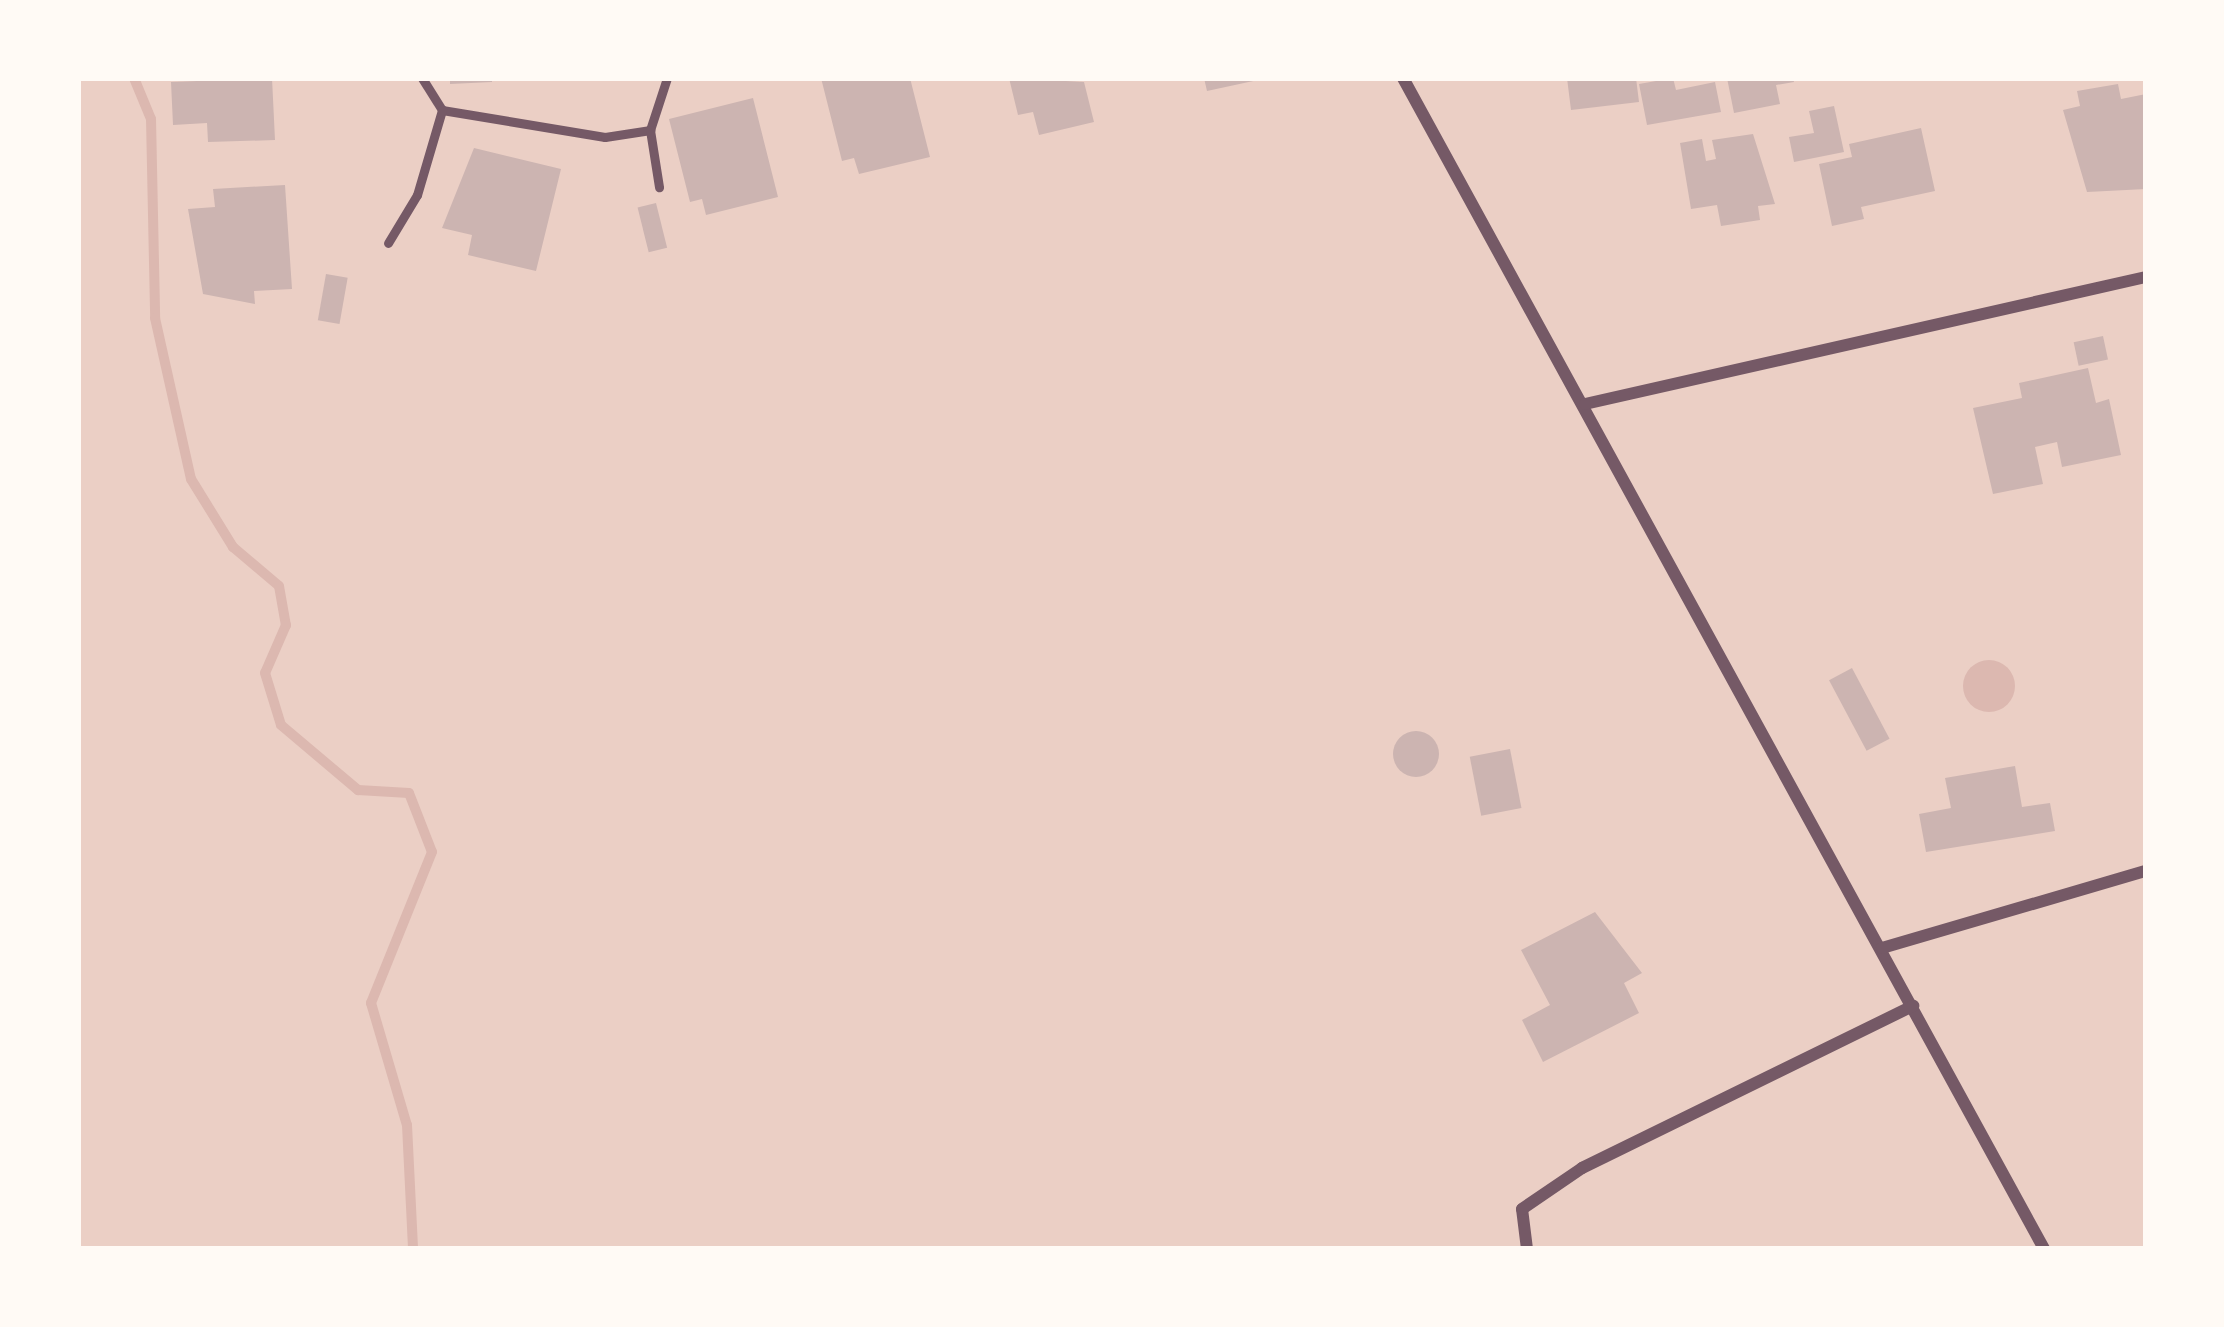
<!DOCTYPE html>
<style>
body{margin:0}
#map{position:relative;width:2224px;height:1327px;overflow:hidden;background:#f7e1d7;font-family:"PT Sans",sans-serif}
div>[style]{position:absolute}
.green>*{inset:0;background:#ebcfc5;transform-origin:0 0}
.water>*{inset:0;background:#dcb8b0}
.round{border-radius:50%}
.stream>*{height:10px;margin:-5px;padding:0 5px;transform-origin:5px;border-radius:5px;background:#dcb8b0}
.building>*{inset:0;background:#ccb4b1;transform-origin:0 0}
.service>*{height:9px;margin:-4.5px;padding:0 4.5px;transform-origin:4.5px;border-radius:4.5px;background:#755966}
.minor>*{height:12px;margin:-6px;padding:0 6px;transform-origin:6px;border-radius:6px;background:#755966}
span{translate:-50% -50%;white-space:nowrap;text-align:center;line-height:1.15;-webkit-text-stroke:12px #fffaf5;paint-order:stroke}
.frame{position:absolute;inset:0;border:81px solid #fffaf5;pointer-events:none}
</style>
<div id="map">
<div class="green">
<i style="left:78px;top:78px;width:2068px;height:1171px"></i>
</div>
<div class="water">
<i class="round" style="left:1963px;top:660px;width:52px;height:52px"></i>
</div>
<div class="stream">
<i style="left:134px;top:78px;width:44px;rotate:67.5deg"></i>
<i style="left:151px;top:119px;width:199px;rotate:88.8deg"></i>
<i style="left:155px;top:318px;width:165px;rotate:77.4deg"></i>
<i style="left:191px;top:479px;width:80px;rotate:58.3deg"></i>
<i style="left:233px;top:547px;width:60px;rotate:40.3deg"></i>
<i style="left:279px;top:586px;width:40px;rotate:80deg"></i>
<i style="left:286px;top:625px;width:52px;rotate:113.6deg"></i>
<i style="left:265px;top:673px;width:54px;rotate:72.9deg"></i>
<i style="left:281px;top:725px;width:101px;rotate:40.2deg"></i>
<i style="left:358px;top:790px;width:51px;rotate:3.4deg"></i>
<i style="left:409px;top:793px;width:63px;rotate:68.7deg"></i>
<i style="left:432px;top:852px;width:163px;rotate:112deg"></i>
<i style="left:371px;top:1003px;width:127px;rotate:73.6deg"></i>
<i style="left:407px;top:1125px;width:124px;rotate:87.2deg"></i>
</div>
<div class="building">
<i style="clip-path:polygon(272px 78px,275px 140px,208px 142px,207px 123px,173px 125px,171px 82px)"></i>
<i style="clip-path:polygon(450px 78px,492px 78px,492px 82px,450px 84px)"></i>
<i style="clip-path:polygon(821px 78px,910px 78px,930px 157px,859px 174px,854px 158px,842px 161px)"></i>
<i style="clip-path:polygon(1009px 78px,1084px 82px,1094px 122px,1039px 135px,1033px 112px,1018px 115px)"></i>
<i style="clip-path:polygon(1204px 78px,1258px 78px,1258px 80px,1207px 91px)"></i>
<i style="clip-path:polygon(1567px 78px,1636px 78px,1639px 102px,1571px 110px)"></i>
<i style="clip-path:polygon(1673px 78px,1676px 90px,1715px 82px,1721px 112px,1647px 125px,1639px 84px)"></i>
<i style="clip-path:polygon(1727px 78px,1793px 78px,1794px 82px,1776px 85px,1780px 104px,1734px 113px)"></i>
<i style="clip-path:polygon(2118px 84px,2121px 99px,2146px 94px,2146px 189px,2087px 192px,2063px 110px,2080px 106px,2077px 91px)"></i>
<i style="clip-path:polygon(753px 98px,778px 197px,706px 215px,702px 199px,690px 202px,669px 119px)"></i>
<i style="clip-path:polygon(1834px 106px,1844px 152px,1794px 162px,1789px 137px,1814px 133px,1809px 111px)"></i>
<i style="clip-path:polygon(1921px 128px,1935px 191px,1861px 207px,1864px 219px,1832px 226px,1819px 164px,1852px 157px,1849px 144px)"></i>
<i style="clip-path:polygon(1753px 134px,1775px 204px,1758px 206px,1760px 220px,1721px 226px,1717px 205px,1691px 209px,1680px 143px,1702px 139px,1706px 161px,1716px 159px,1712px 140px)"></i>
<i style="clip-path:polygon(474px 148px,561px 169px,536px 271px,468px 255px,472px 235px,442px 228px)"></i>
<i style="clip-path:polygon(285px 185px,292px 289px,254px 291px,255px 304px,203px 294px,188px 209px,215px 207px,213px 189px)"></i>
<i style="left:656px;top:203px;width:46px;height:19px;rotate:76deg"></i>
<i style="left:326px;top:274px;width:22px;height:47px;rotate:10deg"></i>
<i style="left:2103px;top:336px;width:24px;height:30px;rotate:78deg"></i>
<i style="clip-path:polygon(2088px 368px,2096px 403px,2109px 399px,2121px 455px,2062px 467px,2057px 442px,2035px 447px,2043px 484px,1993px 494px,1973px 408px,2022px 398px,2019px 383px)"></i>
<i style="left:1852px;top:668px;width:80px;height:26px;rotate:62deg"></i>
<i class="round" style="left:1393px;top:731px;width:46px;height:46px"></i>
<i style="left:1510px;top:749px;width:60px;height:41px;rotate:79deg"></i>
<i style="clip-path:polygon(2015px 766px,2022px 807px,2050px 803px,2055px 831px,1926px 852px,1919px 814px,1951px 808px,1945px 778px)"></i>
<i style="clip-path:polygon(1595px 912px,1642px 973px,1624px 983px,1639px 1013px,1543px 1062px,1522px 1020px,1550px 1005px,1521px 950px)"></i>
</div>
<div class="service">
<i style="left:422px;top:78px;width:38px;rotate:58deg"></i>
<i style="left:442px;top:110px;width:165px;rotate:9.4deg"></i>
<i style="left:605px;top:137px;width:46px;rotate:-8.8deg"></i>
<i style="left:650px;top:130px;width:55px;rotate:-71.9deg"></i>
<i style="left:650px;top:130px;width:58px;rotate:81deg"></i>
<i style="left:388px;top:243px;width:56px;rotate:-58.9deg"></i>
<i style="left:417px;top:195px;width:89px;rotate:-73.6deg"></i>
</div>
<div class="minor">
<i style="left:1403px;top:78px;width:1335px;rotate:61.3deg"></i>
<i style="left:1585px;top:404px;width:575px;rotate:-12.76deg"></i>
<i style="left:1882px;top:948px;width:275px;rotate:-16.3deg"></i>
<i style="left:1527px;top:1249px;width:40px;rotate:-97.1deg"></i>
<i style="left:1522px;top:1209px;width:73px;rotate:-34.3deg"></i>
<i style="left:1582px;top:1168px;width:369px;rotate:-26.1deg"></i>
</div>
<div class="frame"></div>
</div>
